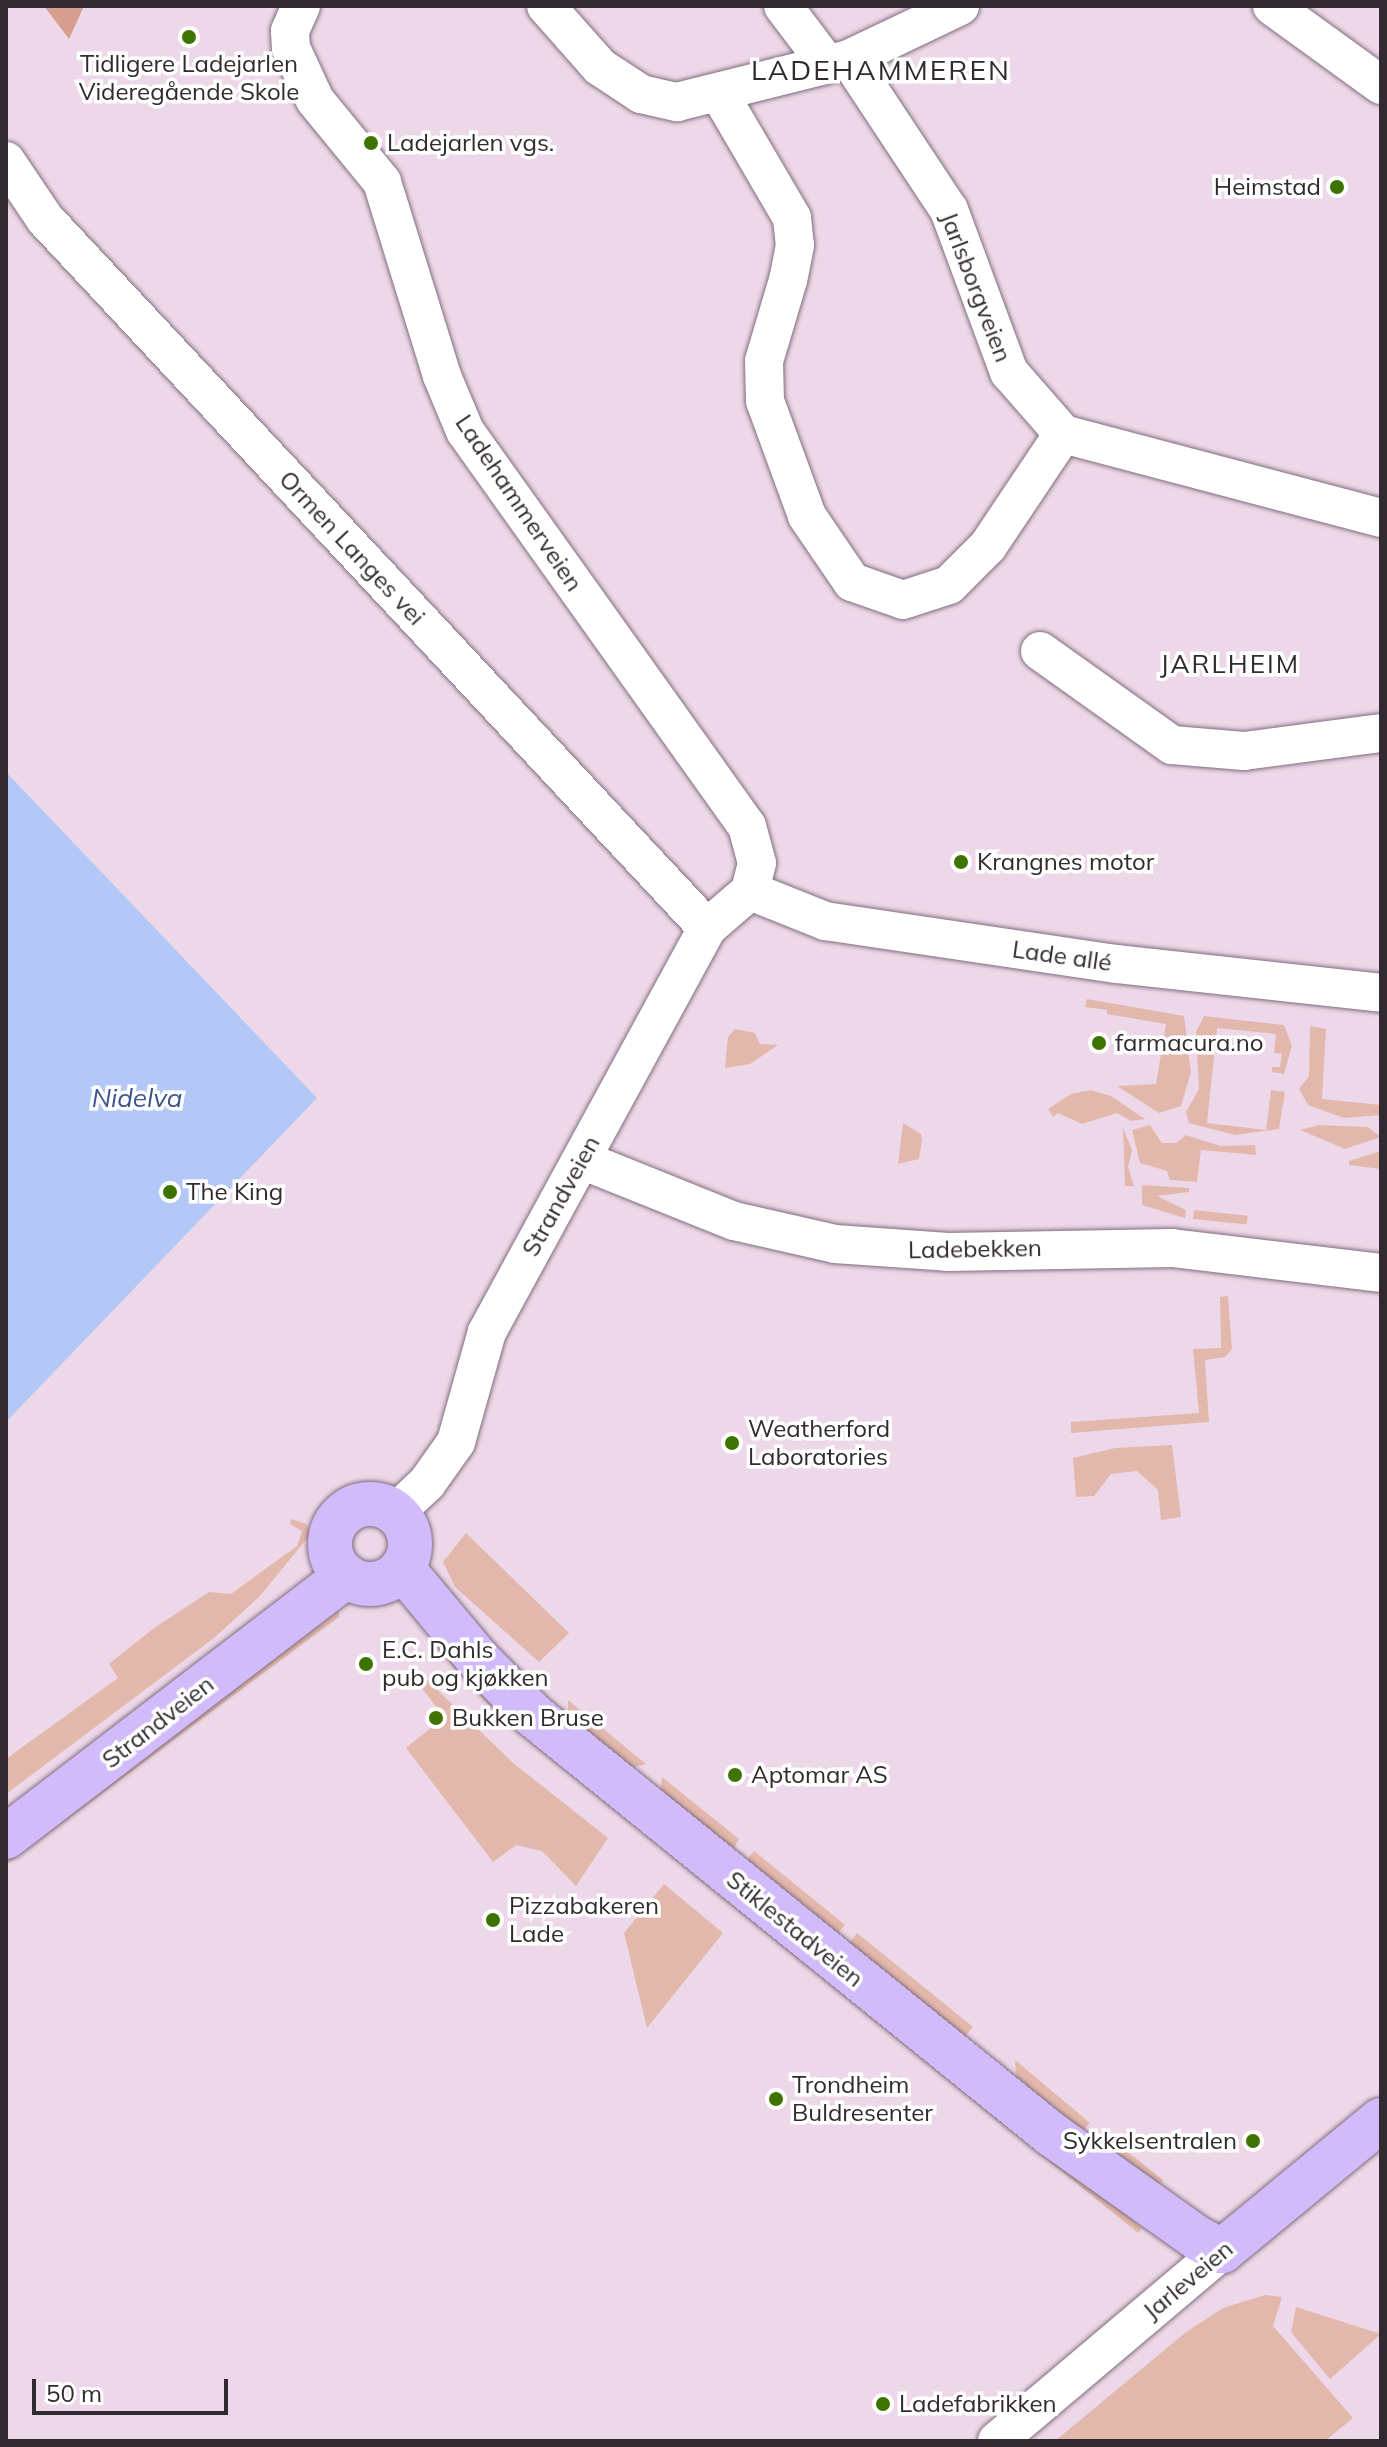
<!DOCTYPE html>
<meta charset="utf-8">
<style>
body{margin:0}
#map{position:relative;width:1387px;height:2447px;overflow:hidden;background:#edd8e9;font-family:Mulish,sans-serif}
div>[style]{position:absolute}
.green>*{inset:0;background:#e3b8ac;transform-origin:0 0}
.forest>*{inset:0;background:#d59e8f}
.water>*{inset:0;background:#b3c8f6}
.roads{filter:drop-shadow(0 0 2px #806e7d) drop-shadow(0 0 2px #806e7d)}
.minor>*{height:38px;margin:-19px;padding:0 19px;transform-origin:19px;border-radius:19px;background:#fff}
.major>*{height:44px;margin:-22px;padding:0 22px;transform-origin:22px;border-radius:22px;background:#d1bbfa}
.major>.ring{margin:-22px;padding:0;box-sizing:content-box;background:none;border:44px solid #d1bbfa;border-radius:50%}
.dots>*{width:22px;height:22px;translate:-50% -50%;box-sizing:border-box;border:4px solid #fff;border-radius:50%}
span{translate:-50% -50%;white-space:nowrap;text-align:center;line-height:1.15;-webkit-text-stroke:7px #fff;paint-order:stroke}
.poi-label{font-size:24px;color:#312a30}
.left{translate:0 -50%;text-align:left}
.right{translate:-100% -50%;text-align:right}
.street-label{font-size:24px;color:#312a30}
.neighbourhood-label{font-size:26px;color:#312a30;letter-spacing:2px}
.water-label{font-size:26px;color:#3c538d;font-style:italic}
.quarter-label{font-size:28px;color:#312a30;letter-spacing:2px}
.frame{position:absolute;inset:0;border:8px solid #312a30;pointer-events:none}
.scale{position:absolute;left:32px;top:2379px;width:196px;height:36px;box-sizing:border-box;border:4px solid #312a30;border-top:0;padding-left:10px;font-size:24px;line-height:28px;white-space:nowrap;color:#312a30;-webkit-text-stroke:6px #fff;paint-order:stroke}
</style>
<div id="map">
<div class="green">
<i style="clip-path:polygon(1087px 999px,1184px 1016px,1191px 1072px,1181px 1106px,1159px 1113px,1117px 1086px,1156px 1084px,1166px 1024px,1107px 1014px,1107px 1010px,1085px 1007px)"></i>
<i style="clip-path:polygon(1204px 1016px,1284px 1025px,1292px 1046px,1284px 1074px,1272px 1072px,1272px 1067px,1280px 1067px,1282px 1054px,1274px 1053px,1276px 1034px,1217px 1028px,1207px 1123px,1266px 1130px,1271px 1090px,1285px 1092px,1279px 1129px,1235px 1135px,1189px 1123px,1186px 1112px,1199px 1089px,1196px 1032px)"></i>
<i style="clip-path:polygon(1310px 1026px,1326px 1029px,1322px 1099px,1381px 1105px,1381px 1115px,1344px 1118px,1308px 1105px,1299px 1089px,1309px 1076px)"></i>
<i style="clip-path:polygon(735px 1029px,755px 1033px,760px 1044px,778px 1045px,750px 1064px,725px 1068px,728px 1037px)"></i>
<i style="clip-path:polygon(1091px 1090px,1111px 1096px,1145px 1119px,1131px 1121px,1117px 1113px,1082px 1124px,1058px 1113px,1053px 1117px,1048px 1109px,1071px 1094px)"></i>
<i style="clip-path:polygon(903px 1123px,921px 1134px,922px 1140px,919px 1159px,898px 1164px)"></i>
<i style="clip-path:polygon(1150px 1125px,1162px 1143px,1176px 1143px,1186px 1135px,1221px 1146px,1255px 1145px,1256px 1155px,1201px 1150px,1197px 1182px,1170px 1180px,1167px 1171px,1140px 1163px,1132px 1130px)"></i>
<i style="clip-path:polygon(1319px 1125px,1368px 1127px,1381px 1137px,1345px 1149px,1300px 1130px)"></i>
<i style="clip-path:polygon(1123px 1128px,1132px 1150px,1128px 1167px,1134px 1186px,1125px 1186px)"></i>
<i style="clip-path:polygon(1381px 1151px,1381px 1169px,1349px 1165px,1349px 1161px)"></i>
<i style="clip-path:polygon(1142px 1185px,1189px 1188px,1189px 1192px,1157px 1196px,1186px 1210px,1185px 1218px,1142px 1205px)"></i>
<i style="left:1194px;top:1210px;width:54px;height:9px;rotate:6deg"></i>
<i style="clip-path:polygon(1228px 1296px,1232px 1349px,1225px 1357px,1205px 1360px,1209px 1422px,1071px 1433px,1071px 1422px,1199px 1413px,1193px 1349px,1221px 1348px,1220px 1297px)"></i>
<i style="clip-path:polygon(1172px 1445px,1181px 1517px,1161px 1520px,1158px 1490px,1137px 1471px,1111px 1474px,1094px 1496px,1076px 1497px,1073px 1458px,1115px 1448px)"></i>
<i style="clip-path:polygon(291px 1519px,307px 1524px,310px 1535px,259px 1597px,214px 1638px,6px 1794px,6px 1759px,118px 1678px,109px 1664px,154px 1628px,209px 1592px,231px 1594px,297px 1546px,302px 1531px,290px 1524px)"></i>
<i style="clip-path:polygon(466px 1533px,569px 1633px,539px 1662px,455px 1587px,443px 1562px)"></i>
<i style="clip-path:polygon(339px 1611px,339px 1617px,6px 1865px,6px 1858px)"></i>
<i style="clip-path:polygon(410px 1619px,471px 1683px,620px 1813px,489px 1705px)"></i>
<i style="clip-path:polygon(421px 1674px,512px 1762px,608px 1838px,576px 1886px,542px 1851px,516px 1845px,493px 1862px,406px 1748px,444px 1717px,415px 1679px)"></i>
<i style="clip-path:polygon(568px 1700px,646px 1764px,631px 1768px,568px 1716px)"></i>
<i style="clip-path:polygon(662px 1777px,739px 1839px,733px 1850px,660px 1793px)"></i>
<i style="left:754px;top:1851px;width:117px;height:11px;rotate:39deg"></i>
<i style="clip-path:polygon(669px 1854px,677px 1855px,1142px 2228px,1138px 2233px)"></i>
<i style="clip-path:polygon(664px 1884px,723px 1933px,647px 2028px,624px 1933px)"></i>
<i style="left:857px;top:1933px;width:149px;height:13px;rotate:39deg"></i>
<i style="clip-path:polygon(1015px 2060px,1090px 2123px,1083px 2130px,1016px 2077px)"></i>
<i style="clip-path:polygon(1102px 2131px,1163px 2180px,1159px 2185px,1095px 2140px)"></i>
<i style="clip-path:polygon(1265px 2295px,1282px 2297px,1273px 2326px,1353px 2418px,1325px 2441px,1055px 2441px,1186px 2332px,1223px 2308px)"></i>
<i style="clip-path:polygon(1296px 2307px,1381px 2334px,1330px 2379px,1291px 2332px)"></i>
</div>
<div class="forest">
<i style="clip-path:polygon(44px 6px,84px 6px,69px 39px)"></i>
</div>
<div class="water">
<i style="clip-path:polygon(6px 772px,317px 1098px,6px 1422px)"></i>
</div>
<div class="roads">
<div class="minor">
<i style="left:301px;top:6px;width:27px;rotate:114deg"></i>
<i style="left:290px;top:31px;width:17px;rotate:87deg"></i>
<i style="left:291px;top:48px;width:57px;rotate:65.2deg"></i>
<i style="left:315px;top:100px;width:106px;rotate:50.7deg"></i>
<i style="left:382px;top:182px;width:203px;rotate:72.8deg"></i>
<i style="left:442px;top:376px;width:60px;rotate:67.3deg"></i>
<i style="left:465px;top:431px;width:485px;rotate:54.5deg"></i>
<i style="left:747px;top:826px;width:38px;rotate:75deg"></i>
<i style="left:757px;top:863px;width:29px;rotate:104deg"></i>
<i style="left:546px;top:6px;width:81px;rotate:48.5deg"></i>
<i style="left:600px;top:67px;width:49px;rotate:33.4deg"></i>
<i style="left:641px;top:94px;width:37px;rotate:13deg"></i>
<i style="left:677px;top:102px;width:177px;rotate:-14deg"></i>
<i style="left:849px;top:59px;width:123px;rotate:-25.5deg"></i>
<i style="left:783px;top:6px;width:73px;rotate:52.8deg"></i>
<i style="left:1272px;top:6px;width:135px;rotate:35.9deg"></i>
<i style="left:849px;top:59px;width:181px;rotate:56.5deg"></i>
<i style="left:949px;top:210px;width:173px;rotate:69.7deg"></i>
<i style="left:1009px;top:372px;width:82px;rotate:48.9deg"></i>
<i style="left:1063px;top:434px;width:329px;rotate:14.8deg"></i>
<i style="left:719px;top:93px;width:145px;rotate:59.7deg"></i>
<i style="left:792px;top:218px;width:27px;rotate:84deg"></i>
<i style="left:795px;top:245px;width:36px;rotate:101deg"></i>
<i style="left:788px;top:280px;width:84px;rotate:106.5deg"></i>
<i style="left:764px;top:361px;width:40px;rotate:88.6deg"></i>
<i style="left:765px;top:401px;width:122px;rotate:69.9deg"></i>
<i style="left:807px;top:516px;width:80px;rotate:55.7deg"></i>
<i style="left:852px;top:582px;width:54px;rotate:19.4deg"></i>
<i style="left:903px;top:600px;width:48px;rotate:-18.1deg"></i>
<i style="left:949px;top:585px;width:55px;rotate:-45deg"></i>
<i style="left:988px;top:546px;width:135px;rotate:-56.2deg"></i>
<i style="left:6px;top:161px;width:70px;rotate:56.1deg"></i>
<i style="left:45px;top:219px;width:970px;rotate:46.96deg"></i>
<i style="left:1040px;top:651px;width:162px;rotate:35.5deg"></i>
<i style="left:1172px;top:745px;width:72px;rotate:4.8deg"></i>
<i style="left:1244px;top:751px;width:138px;rotate:-7.5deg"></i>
<i style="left:750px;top:891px;width:81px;rotate:21.8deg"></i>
<i style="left:825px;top:921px;width:294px;rotate:8.4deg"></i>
<i style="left:1116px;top:964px;width:267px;rotate:6.2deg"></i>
<i style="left:582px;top:1160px;width:164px;rotate:21.9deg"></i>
<i style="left:734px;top:1221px;width:104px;rotate:12.8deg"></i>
<i style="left:835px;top:1244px;width:113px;rotate:4deg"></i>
<i style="left:948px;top:1252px;width:224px;rotate:-1deg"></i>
<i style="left:1172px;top:1248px;width:210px;rotate:6.8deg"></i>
<i style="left:396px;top:1512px;width:42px;rotate:-43.1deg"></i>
<i style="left:427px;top:1483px;width:50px;rotate:-54.7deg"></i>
<i style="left:456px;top:1442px;width:114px;rotate:-74.3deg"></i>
<i style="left:487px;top:1332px;width:460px;rotate:-61.4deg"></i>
<i style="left:707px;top:928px;width:57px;rotate:-40.7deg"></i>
<i style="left:997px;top:2441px;width:294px;rotate:-40.2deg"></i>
</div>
<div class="major">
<i class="ring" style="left:330px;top:1504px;width:36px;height:36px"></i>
<i style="left:402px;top:1568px;width:117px;rotate:50.2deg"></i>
<i style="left:477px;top:1658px;width:80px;rotate:45.5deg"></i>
<i style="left:533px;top:1715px;width:666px;rotate:38.97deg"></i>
<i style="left:1051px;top:2134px;width:181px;rotate:35.4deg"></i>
<i style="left:1199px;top:2239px;width:26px;rotate:28deg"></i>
<i style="left:1222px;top:2251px;width:206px;rotate:-39.5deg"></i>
<i style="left:6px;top:1837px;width:429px;rotate:-37.5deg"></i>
</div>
</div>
<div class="dots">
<i style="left:189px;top:37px;background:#3e7300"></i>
<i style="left:371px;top:143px;background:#3e7300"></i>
<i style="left:1337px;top:187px;background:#3e7300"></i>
<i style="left:961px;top:862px;background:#3e7300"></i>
<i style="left:1099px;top:1043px;background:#3e7300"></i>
<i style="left:170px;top:1192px;background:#3e7300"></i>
<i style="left:732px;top:1443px;background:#3e7300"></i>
<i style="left:366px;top:1664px;background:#3e7300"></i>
<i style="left:436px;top:1718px;background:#3e7300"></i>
<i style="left:735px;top:1775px;background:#3e7300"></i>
<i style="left:493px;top:1920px;background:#3e7300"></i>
<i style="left:776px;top:2099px;background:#3e7300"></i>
<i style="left:1253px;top:2141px;background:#3e7300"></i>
<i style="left:883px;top:2404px;background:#3e7300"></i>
</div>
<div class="poi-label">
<span style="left:189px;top:78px">Tidligere Ladejarlen<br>Videregående Skole</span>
<span class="left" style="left:387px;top:143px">Ladejarlen vgs.</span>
<span class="right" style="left:1321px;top:187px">Heimstad</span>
<span class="left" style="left:977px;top:862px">Krangnes motor</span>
<span class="left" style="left:1115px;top:1043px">farmacura.no</span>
<span class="left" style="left:186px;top:1192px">The King</span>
<span class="left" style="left:748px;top:1443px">Weatherford<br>Laboratories</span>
<span class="left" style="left:382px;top:1664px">E.C. Dahls<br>pub og kjøkken</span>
<span class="left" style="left:452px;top:1718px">Bukken Bruse</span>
<span class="left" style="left:751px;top:1775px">Aptomar AS</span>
<span class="left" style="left:509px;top:1920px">Pizzabakeren<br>Lade</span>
<span class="left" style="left:792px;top:2099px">Trondheim<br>Buldresenter</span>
<span class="right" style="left:1237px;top:2141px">Sykkelsentralen</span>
<span class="left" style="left:899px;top:2404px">Ladefabrikken</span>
</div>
<div class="street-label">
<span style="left:976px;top:287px;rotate:69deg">Jarlsborgveien</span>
<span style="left:519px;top:503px;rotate:56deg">Ladehammerveien</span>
<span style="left:352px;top:548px;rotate:47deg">Ormen Langes vei</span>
<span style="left:1062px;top:956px;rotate:8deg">Lade allé</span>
<span style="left:561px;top:1196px;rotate:-61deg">Strandveien</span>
<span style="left:975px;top:1249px;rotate:-1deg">Ladebekken</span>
<span style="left:158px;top:1722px;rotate:-38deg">Strandveien</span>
<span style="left:795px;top:1929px;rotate:39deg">Stiklestadveien</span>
<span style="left:1188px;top:2280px;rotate:-40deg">Jarleveien</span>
</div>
<div class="neighbourhood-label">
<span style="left:1230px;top:664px">JARLHEIM</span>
</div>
<div class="water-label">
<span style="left:137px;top:1098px">Nidelva</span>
</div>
<div class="quarter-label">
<span style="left:881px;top:70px">LADEHAMMEREN</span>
</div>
<div class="frame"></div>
<div class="scale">50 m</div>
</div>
